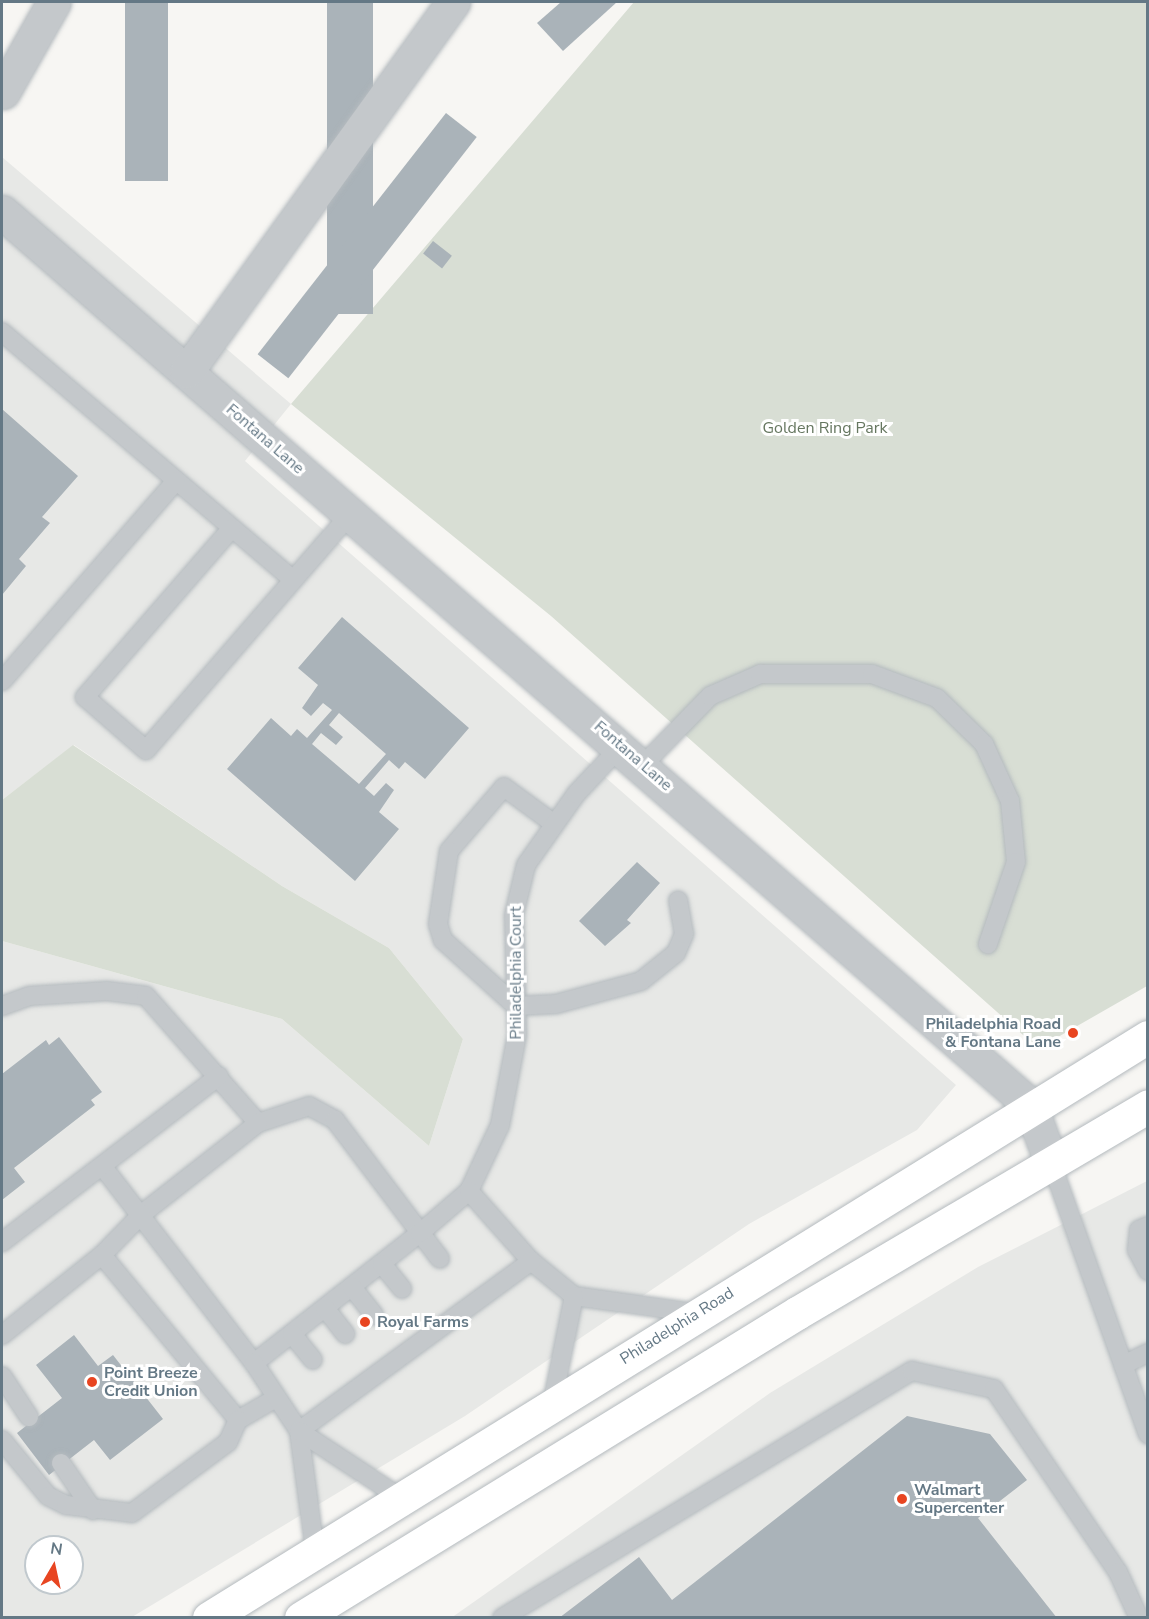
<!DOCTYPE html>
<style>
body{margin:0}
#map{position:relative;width:1149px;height:1619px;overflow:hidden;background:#f7f6f3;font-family:"Nunito Sans",sans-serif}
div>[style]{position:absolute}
.built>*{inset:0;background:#e7e8e6}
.green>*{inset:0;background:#d8ded4}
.building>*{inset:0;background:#aab3b9;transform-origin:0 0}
.roads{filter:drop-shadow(0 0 2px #b4babe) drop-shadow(0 0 2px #b4babe)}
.lane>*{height:18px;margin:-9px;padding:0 9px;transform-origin:9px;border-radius:9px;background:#c4c8cb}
.street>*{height:33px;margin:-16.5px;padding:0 16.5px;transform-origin:16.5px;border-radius:16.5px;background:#c4c8cb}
.secondary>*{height:33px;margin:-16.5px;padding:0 16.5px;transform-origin:16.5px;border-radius:16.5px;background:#fff}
.dots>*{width:16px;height:16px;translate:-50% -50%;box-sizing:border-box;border:3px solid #fff;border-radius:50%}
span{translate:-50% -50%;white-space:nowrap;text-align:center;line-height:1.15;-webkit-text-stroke:6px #fff;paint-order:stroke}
.park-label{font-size:16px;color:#667760}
.street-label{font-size:16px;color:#647885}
.poi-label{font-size:16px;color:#647885;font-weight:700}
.right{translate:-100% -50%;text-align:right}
.left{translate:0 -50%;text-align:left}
.frame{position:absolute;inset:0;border:3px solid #647885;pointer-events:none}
.north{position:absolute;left:24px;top:1535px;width:60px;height:60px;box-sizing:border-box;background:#fff;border:2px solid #c1c9ce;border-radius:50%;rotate:9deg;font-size:16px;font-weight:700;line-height:24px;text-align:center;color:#647885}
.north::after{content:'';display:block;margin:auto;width:21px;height:27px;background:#e84521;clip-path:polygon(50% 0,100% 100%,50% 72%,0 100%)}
</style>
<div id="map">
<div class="built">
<i style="clip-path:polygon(evenodd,2px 157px,291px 404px,245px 461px,956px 1085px,917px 1130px,749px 1224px,465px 1416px,132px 1617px,2px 1617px,2px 941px,282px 1019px,429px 1146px,463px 1039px,389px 948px,282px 886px,74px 745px,2px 800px,2px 157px,36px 1547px,72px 1547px,72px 1583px,36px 1583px,36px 1547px)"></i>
<i style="clip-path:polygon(1147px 1181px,1147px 1617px,451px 1618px,770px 1393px,978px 1267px)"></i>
</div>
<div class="green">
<i style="clip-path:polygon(634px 2px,1147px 2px,1147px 986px,1051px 1041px,1032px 1043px,551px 616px,291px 404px)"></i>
<i style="clip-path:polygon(73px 745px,282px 886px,389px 948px,463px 1039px,429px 1146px,282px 1019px,2px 941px,2px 800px)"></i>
</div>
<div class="building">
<i style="left:125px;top:2px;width:43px;height:179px"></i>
<i style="left:327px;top:2px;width:46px;height:312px"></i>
<i style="clip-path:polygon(561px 2px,617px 2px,563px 51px,537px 23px)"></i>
<i style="left:446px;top:113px;width:39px;height:306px;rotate:38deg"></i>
<i style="left:433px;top:241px;width:24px;height:16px;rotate:38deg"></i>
<i style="clip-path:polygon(2px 409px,78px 476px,42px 517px,50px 523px,19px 559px,26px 566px,2px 595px)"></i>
<i style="clip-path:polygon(evenodd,342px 617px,469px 728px,425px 779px,405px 762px,399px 769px,389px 760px,365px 788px,374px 796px,386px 783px,394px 790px,379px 812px,399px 829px,355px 881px,227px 769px,271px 718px,291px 736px,297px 729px,307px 738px,332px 710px,323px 703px,311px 716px,302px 708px,318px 685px,298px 668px,342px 617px,339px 713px,386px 754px,359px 784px,312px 744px,321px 733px,336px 745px,343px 737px,329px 725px,339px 713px)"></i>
<i style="clip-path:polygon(637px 862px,660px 883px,627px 920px,631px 923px,605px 946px,579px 921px)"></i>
<i style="clip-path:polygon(59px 1037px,102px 1092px,91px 1100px,95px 1105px,14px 1168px,25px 1182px,2px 1200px,2px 1074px,46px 1040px,49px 1045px)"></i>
<i style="clip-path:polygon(74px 1335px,98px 1366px,113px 1355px,163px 1419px,110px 1460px,94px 1440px,49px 1475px,17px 1433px,62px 1398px,36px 1365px)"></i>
<i style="clip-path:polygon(907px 1416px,990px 1434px,1027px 1480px,978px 1518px,1057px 1618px,559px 1618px,639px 1557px,672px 1600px)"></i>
</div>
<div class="roads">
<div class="lane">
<i style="left:2px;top:332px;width:382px;rotate:40.4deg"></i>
<i style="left:231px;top:529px;width:223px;rotate:131deg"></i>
<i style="left:85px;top:697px;width:81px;rotate:41deg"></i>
<i style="left:146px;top:750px;width:313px;rotate:-49.1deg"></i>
<i style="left:2px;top:681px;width:265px;rotate:-49deg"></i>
<i style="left:643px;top:765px;width:96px;rotate:-45.8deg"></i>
<i style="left:710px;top:696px;width:55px;rotate:-23.7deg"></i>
<i style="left:760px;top:674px;width:112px"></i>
<i style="left:872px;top:674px;width:69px;rotate:20.3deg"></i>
<i style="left:937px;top:698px;width:66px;rotate:44.4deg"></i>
<i style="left:984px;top:744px;width:63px;rotate:65.5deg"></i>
<i style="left:1010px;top:801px;width:61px;rotate:84.4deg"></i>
<i style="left:1016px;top:862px;width:87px;rotate:108.9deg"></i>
<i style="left:553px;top:823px;width:61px;rotate:-143.7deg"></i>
<i style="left:504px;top:787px;width:84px;rotate:130.7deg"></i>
<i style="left:449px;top:851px;width:74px;rotate:98.6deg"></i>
<i style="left:438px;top:924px;width:17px;rotate:73deg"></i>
<i style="left:443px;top:940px;width:98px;rotate:42.1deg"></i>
<i style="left:516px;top:1006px;width:40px;rotate:-2.9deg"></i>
<i style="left:556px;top:1004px;width:88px;rotate:-15.1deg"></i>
<i style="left:641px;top:981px;width:45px;rotate:-38.7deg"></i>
<i style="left:676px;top:953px;width:21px;rotate:-67deg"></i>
<i style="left:684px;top:934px;width:34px;rotate:-100deg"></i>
<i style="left:2px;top:1006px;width:29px;rotate:-20deg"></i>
<i style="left:29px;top:996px;width:78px;rotate:-3.7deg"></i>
<i style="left:107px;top:991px;width:39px;rotate:7deg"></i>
<i style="left:146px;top:996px;width:169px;rotate:48.6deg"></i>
<i style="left:258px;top:1123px;width:54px;rotate:-18.4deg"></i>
<i style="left:309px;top:1106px;width:30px;rotate:28deg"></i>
<i style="left:335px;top:1120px;width:174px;rotate:52.9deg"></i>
<i style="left:258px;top:1123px;width:147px;rotate:141.9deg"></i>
<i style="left:142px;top:1214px;width:57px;rotate:134.3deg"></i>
<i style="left:102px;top:1255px;width:214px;rotate:50.5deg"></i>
<i style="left:238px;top:1420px;width:44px;rotate:-30.1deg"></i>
<i style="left:1051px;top:1162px;width:289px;rotate:70.4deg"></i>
<i style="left:103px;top:1167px;width:247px;rotate:52.4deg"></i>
<i style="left:254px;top:1363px;width:211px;rotate:-38.1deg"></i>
<i style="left:420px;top:1233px;width:65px;rotate:-40.6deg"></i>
<i style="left:469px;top:1191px;width:73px;rotate:-64.8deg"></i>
<i style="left:500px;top:1125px;width:92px;rotate:-79.3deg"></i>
<i style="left:517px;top:1035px;width:120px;rotate:-91.4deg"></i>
<i style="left:514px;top:915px;width:51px;rotate:-76.5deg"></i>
<i style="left:526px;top:865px;width:87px;rotate:-54.8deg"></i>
<i style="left:576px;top:794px;width:66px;rotate:-46.8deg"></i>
<i style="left:469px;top:1191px;width:94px;rotate:48.5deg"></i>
<i style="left:531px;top:1261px;width:55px;rotate:39.1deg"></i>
<i style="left:574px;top:1296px;width:124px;rotate:7.9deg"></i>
<i style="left:1148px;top:1226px;width:10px;rotate:156deg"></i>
<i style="left:1139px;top:1230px;width:20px;rotate:96deg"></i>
<i style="left:1137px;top:1250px;width:24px;rotate:62deg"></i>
<i style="left:2px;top:1242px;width:273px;rotate:-37.4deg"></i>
<i style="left:382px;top:1264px;width:32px;rotate:51deg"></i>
<i style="left:352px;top:1287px;width:36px;rotate:52deg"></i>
<i style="left:325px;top:1308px;width:33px;rotate:52deg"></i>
<i style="left:292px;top:1334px;width:33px;rotate:51deg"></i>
<i style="left:2px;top:1335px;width:128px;rotate:-38.7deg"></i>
<i style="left:254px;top:1363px;width:82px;rotate:56.5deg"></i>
<i style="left:299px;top:1431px;width:288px;rotate:-36.2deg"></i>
<i style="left:1123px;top:1365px;width:28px;rotate:-26deg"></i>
<i style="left:2px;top:1376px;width:49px;rotate:56.6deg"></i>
<i style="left:552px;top:1404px;width:110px;rotate:-78.5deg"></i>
<i style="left:2px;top:1440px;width:72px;rotate:50.6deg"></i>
<i style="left:48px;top:1496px;width:20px;rotate:27deg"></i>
<i style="left:66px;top:1505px;width:66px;rotate:6.9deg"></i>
<i style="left:132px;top:1513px;width:119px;rotate:-36.5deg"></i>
<i style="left:228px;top:1442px;width:24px;rotate:-66deg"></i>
<i style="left:61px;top:1463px;width:57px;rotate:55.8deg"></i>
<i style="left:315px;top:1551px;width:121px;rotate:-97.6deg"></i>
<i style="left:299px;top:1431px;width:122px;rotate:33.3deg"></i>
<i style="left:502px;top:1618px;width:479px;rotate:-31.1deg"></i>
<i style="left:912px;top:1371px;width:84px;rotate:12.4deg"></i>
<i style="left:994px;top:1389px;width:221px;rotate:55.9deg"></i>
<i style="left:1118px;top:1572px;width:51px;rotate:65.5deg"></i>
</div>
<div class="street">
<i style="left:3px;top:92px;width:103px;rotate:-60.5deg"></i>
<i style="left:2px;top:212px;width:1362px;rotate:40.98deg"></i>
<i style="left:1030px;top:1105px;width:61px;rotate:69.8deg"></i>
<i style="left:187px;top:371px;width:455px;rotate:-54.2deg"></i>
</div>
<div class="secondary">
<i style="left:209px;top:1618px;width:1104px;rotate:-31.75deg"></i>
<i style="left:301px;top:1618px;width:582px;rotate:-31.59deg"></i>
<i style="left:797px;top:1313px;width:407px;rotate:-30.5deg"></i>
</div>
</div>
<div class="dots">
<i style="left:1073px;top:1033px;background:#e84521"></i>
<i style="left:365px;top:1322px;background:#e84521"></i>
<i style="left:92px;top:1382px;background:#e84521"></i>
<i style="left:902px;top:1499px;background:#e84521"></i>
</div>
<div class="park-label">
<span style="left:825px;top:428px">Golden Ring Park</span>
</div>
<div class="street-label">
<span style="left:265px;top:439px;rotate:41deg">Fontana Lane</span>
<span style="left:633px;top:756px;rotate:41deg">Fontana Lane</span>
<span style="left:516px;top:973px;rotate:-90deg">Philadelphia Court</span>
<span style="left:677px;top:1326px;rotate:-32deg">Philadelphia Road</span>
</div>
<div class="poi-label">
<span class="right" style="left:1061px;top:1033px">Philadelphia Road<br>&amp; Fontana Lane</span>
<span class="left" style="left:377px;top:1322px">Royal Farms</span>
<span class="left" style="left:104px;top:1382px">Point Breeze<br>Credit Union</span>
<span class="left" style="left:914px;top:1499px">Walmart<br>Supercenter</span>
</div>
<div class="frame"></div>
<div class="north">N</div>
</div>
